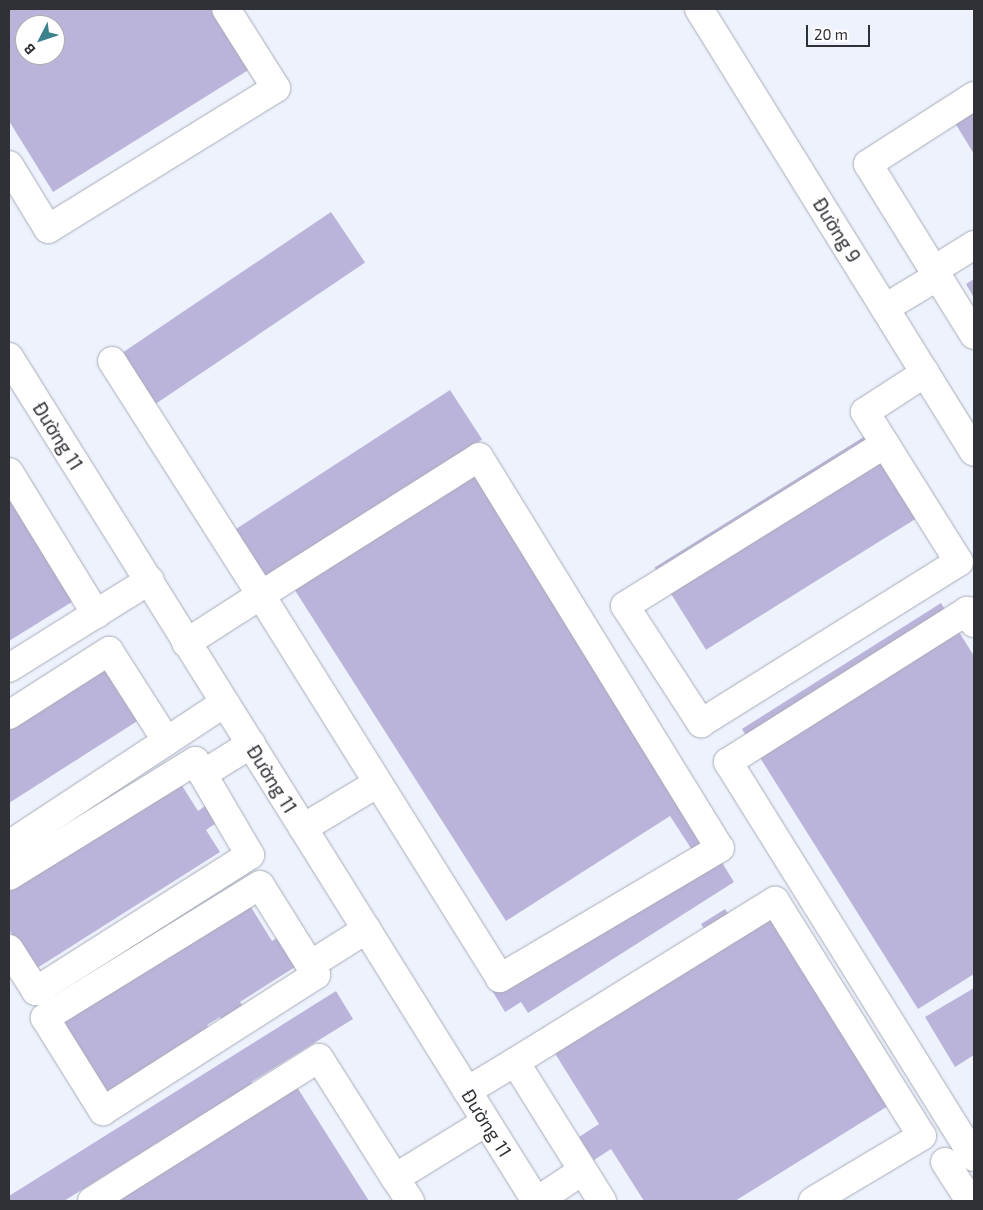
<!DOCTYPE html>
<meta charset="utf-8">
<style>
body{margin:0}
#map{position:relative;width:983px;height:1210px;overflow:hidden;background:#edf2fd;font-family:"Exo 2",sans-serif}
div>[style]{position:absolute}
.building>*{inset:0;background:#bab4da;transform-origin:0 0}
.roads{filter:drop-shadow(0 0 1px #a8acb7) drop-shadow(0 0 1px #a8acb7)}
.minor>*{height:28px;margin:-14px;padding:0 14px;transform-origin:14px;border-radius:14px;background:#fff}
span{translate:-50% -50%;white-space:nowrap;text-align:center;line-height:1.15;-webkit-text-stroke:4px #fff;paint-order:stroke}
.street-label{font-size:19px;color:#303136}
.frame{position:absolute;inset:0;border:10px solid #303136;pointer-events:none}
.north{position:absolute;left:15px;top:15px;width:50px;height:50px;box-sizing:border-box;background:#fff;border:1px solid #acadaf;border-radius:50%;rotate:229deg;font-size:14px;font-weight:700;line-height:20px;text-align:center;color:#303136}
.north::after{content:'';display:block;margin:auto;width:18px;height:22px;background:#3c828d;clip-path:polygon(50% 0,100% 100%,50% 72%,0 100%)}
.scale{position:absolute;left:806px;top:25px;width:64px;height:22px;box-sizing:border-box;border:2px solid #303136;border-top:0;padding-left:6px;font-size:15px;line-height:18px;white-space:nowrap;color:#303136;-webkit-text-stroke:4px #fff;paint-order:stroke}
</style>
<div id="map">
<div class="building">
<i style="clip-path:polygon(evenodd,9px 9px,212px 9px,250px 69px,53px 192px,9px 121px,9px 9px,25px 25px,55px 25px,55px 55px,25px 55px,25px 25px)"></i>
<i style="clip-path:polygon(974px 111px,974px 154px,955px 123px)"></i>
<i style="left:331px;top:212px;width:61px;height:257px;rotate:56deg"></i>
<i style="clip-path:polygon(974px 279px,974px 298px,966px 284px)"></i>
<i style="left:450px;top:390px;width:59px;height:256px;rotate:57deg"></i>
<i style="left:870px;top:433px;width:97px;height:254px;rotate:58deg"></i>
<i style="clip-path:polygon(476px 462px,734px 882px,528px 1013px,521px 1002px,505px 1012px,488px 984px,694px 853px,670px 816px,506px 921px,289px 581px)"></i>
<i style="clip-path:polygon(9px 494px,75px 600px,9px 641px)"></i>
<i style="clip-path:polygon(941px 603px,974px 656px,974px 974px,918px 1009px,742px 729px)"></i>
<i style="clip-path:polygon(106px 668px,139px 720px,9px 803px,9px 729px)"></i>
<i style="clip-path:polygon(176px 776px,198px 811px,211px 802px,222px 819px,206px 830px,220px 852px,34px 970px,9px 930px,9px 883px)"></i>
<i style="clip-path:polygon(779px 894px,904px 1096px,735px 1201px,644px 1201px,611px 1149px,594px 1160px,579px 1137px,599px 1124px,546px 1039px,710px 938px,701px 924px,725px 909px,734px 922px)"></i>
<i style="clip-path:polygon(244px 896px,272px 941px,288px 931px,299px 950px,288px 957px,295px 967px,240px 1002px,244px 1008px,223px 1021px,220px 1017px,207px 1025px,212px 1033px,107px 1100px,54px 1017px)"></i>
<i style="clip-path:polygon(974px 988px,974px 1055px,955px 1067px,925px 1017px)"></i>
<i style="clip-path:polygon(336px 991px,353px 1019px,251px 1082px,264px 1103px,295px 1084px,369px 1201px,107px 1201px,241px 1118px,229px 1098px,64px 1201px,9px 1201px,9px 1196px)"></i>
</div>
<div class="roads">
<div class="minor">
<i style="left:699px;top:9px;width:521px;rotate:58.17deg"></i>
<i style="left:974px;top:96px;width:126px;rotate:147.3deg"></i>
<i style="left:868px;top:164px;width:201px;rotate:58.2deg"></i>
<i style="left:9px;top:165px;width:75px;rotate:58.6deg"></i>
<i style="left:48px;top:229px;width:268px;rotate:-31.7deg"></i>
<i style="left:276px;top:88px;width:93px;rotate:-122.3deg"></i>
<i style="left:934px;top:270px;width:47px;rotate:-32deg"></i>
<i style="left:885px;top:308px;width:62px;rotate:-31.1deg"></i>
<i style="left:9px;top:357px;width:995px;rotate:58.02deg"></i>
<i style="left:112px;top:361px;width:277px;rotate:57.5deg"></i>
<i style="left:261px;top:595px;width:89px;rotate:147.4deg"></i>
<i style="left:885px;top:444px;width:306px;rotate:148.1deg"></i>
<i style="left:625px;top:606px;width:140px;rotate:57deg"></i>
<i style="left:701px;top:723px;width:304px;rotate:-32deg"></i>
<i style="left:959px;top:562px;width:139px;rotate:-122.1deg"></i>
<i style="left:885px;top:444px;width:38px;rotate:-122deg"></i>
<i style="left:865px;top:412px;width:72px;rotate:-33deg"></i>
<i style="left:479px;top:457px;width:459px;rotate:58.4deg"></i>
<i style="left:720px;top:848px;width:256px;rotate:149.4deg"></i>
<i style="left:500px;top:978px;width:451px;rotate:-122deg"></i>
<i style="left:261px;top:595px;width:258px;rotate:-32.3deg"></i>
<i style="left:9px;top:472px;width:167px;rotate:58.5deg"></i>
<i style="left:974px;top:623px;width:14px;rotate:-120deg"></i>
<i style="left:967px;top:611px;width:283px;rotate:147.7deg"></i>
<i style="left:728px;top:762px;width:465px;rotate:58.1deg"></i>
<i style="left:9px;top:668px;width:166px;rotate:-32deg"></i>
<i style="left:9px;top:715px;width:119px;rotate:-32.6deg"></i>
<i style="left:109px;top:651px;width:106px;rotate:57.4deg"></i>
<i style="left:203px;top:774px;width:57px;rotate:-32deg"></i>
<i style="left:303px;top:828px;width:87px;rotate:-31deg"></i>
<i style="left:9px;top:845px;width:258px;rotate:-33.4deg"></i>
<i style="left:9px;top:876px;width:219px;rotate:-31.7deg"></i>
<i style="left:195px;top:761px;width:109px;rotate:59.7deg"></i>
<i style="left:250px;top:855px;width:254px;rotate:147.6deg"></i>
<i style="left:36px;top:991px;width:50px;rotate:-122.7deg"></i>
<i style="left:310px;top:965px;width:94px;rotate:-122deg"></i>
<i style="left:260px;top:885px;width:253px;rotate:148.3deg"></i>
<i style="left:45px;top:1018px;width:110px;rotate:58.1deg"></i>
<i style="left:103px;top:1111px;width:253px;rotate:-32.6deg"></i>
<i style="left:316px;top:975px;width:12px;rotate:-121deg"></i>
<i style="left:310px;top:965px;width:67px;rotate:-32.3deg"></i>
<i style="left:467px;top:1091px;width:56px;rotate:-31.1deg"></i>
<i style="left:945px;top:1162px;width:46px;rotate:57.3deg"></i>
<i style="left:92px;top:1201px;width:268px;rotate:-32.2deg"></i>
<i style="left:319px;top:1058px;width:142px;rotate:57.7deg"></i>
<i style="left:410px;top:1201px;width:27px;rotate:-123deg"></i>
<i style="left:395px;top:1178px;width:107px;rotate:-31.6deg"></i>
<i style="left:537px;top:1201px;width:54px;rotate:-33.7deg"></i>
<i style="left:602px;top:1201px;width:164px;rotate:-122deg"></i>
<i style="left:515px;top:1062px;width:306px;rotate:-31.8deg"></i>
<i style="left:775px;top:901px;width:277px;rotate:58deg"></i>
<i style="left:922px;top:1136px;width:127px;rotate:149.2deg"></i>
</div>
</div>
<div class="street-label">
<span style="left:837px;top:230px;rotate:58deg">Đường 9</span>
<span style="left:58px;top:436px;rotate:58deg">Đường 11</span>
<span style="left:272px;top:779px;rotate:58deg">Đường 11</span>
<span style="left:487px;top:1123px;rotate:58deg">Đường 11</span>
</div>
<div class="frame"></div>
<div class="north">B</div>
<div class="scale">20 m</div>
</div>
